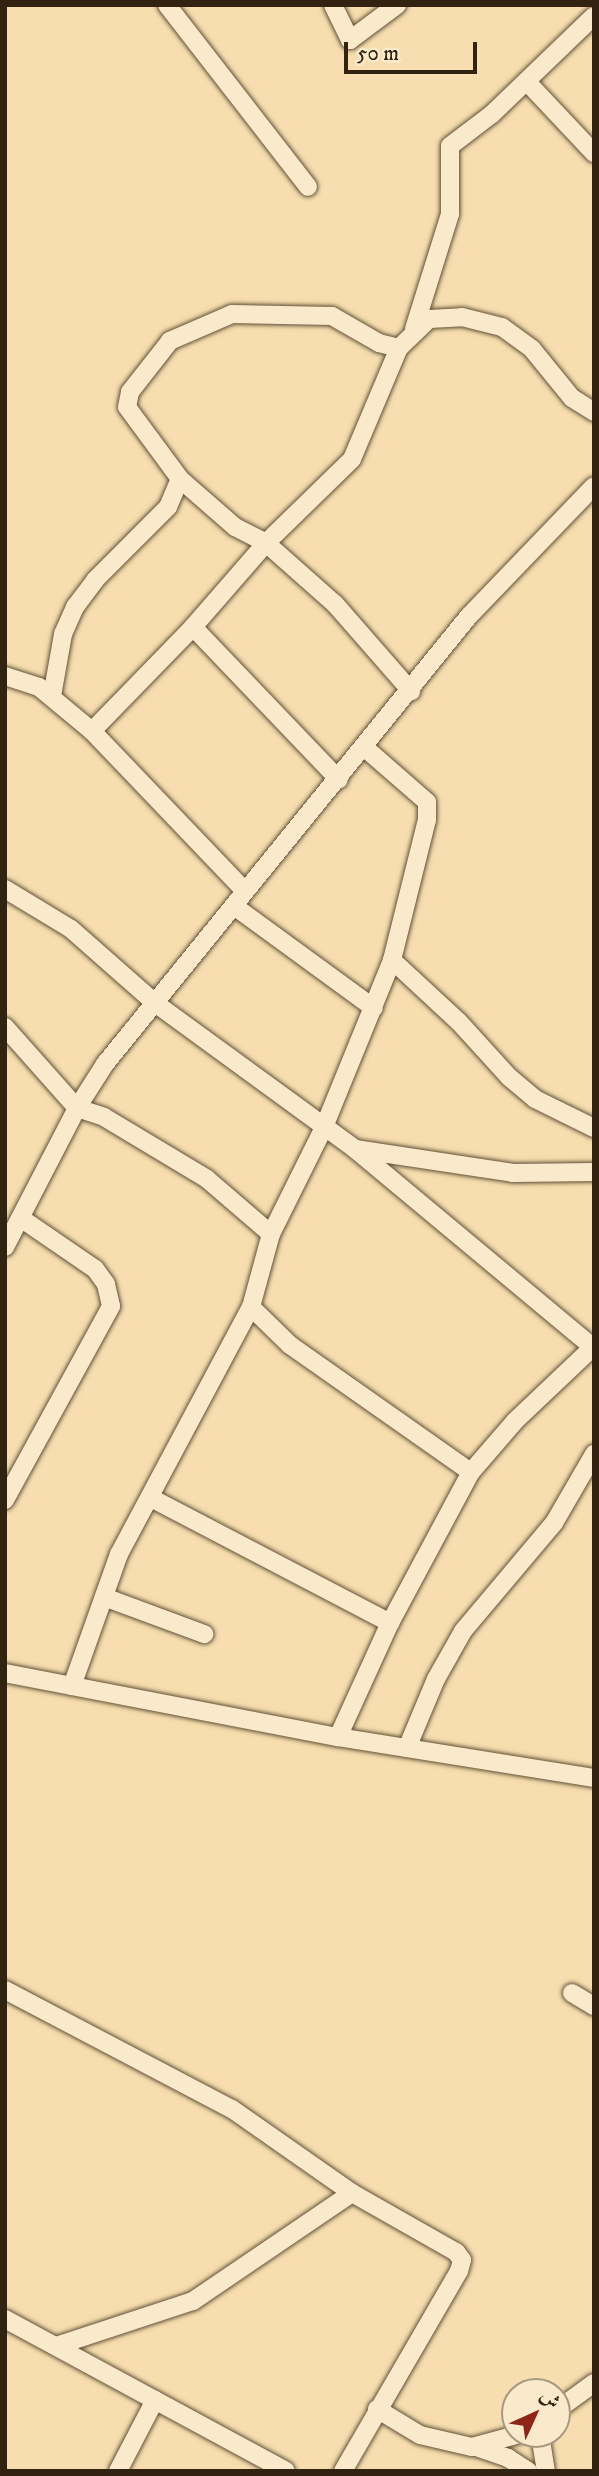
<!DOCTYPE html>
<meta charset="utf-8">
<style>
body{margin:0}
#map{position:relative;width:599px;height:2476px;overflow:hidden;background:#f7ddaf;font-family:"IM FELL DW Pica",Amiri,serif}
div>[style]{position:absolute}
.roads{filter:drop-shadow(0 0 2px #635138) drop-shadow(0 0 2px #635138)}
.minor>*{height:18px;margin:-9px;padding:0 9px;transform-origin:9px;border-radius:9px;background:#fae9cb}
span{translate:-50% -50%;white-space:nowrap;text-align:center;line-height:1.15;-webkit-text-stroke:6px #fae9cb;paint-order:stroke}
.frame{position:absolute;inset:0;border:7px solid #322210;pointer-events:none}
.north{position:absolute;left:501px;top:2378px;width:70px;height:70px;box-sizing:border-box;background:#fae9cb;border:2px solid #aa9980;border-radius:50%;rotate:45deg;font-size:19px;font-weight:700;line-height:28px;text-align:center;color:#322210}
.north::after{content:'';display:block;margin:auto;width:24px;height:32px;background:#8f2418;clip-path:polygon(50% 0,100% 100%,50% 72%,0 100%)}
.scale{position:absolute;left:344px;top:42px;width:133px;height:32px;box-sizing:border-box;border:4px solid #322210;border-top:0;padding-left:9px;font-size:21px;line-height:24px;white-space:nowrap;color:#322210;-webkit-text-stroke:5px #fae9cb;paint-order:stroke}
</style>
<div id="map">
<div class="roads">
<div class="minor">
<i style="left:167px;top:5px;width:230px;rotate:52.2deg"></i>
<i style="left:333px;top:5px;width:39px;rotate:64deg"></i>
<i style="left:350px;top:40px;width:59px;rotate:-36.7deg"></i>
<i style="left:527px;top:82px;width:98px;rotate:46.7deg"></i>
<i style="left:414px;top:329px;width:121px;rotate:-72.6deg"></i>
<i style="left:450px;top:214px;width:68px;rotate:-90deg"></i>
<i style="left:450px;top:146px;width:53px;rotate:-37.3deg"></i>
<i style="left:492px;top:114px;width:141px;rotate:-43.9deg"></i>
<i style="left:399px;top:348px;width:21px;rotate:-166deg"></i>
<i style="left:379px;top:343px;width:54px;rotate:-150.1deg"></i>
<i style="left:332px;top:316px;width:100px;rotate:-178.9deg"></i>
<i style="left:232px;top:314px;width:68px;rotate:156.5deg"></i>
<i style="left:170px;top:341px;width:65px;rotate:128.1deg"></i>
<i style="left:130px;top:392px;width:15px;rotate:101deg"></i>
<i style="left:127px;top:407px;width:89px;rotate:53.6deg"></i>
<i style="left:180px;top:479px;width:73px;rotate:41.1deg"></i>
<i style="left:235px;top:527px;width:35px;rotate:27deg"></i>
<i style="left:266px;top:543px;width:120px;rotate:-44.3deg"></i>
<i style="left:352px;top:459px;width:121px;rotate:-67.1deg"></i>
<i style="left:399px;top:348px;width:42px;rotate:-44deg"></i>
<i style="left:429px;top:319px;width:33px;rotate:-3deg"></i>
<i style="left:462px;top:317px;width:41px;rotate:14deg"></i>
<i style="left:502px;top:327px;width:37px;rotate:36deg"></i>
<i style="left:532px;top:349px;width:63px;rotate:50.8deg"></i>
<i style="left:572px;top:398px;width:26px;rotate:32deg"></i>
<i style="left:193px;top:627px;width:211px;rotate:46.3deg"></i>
<i style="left:5px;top:676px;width:36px;rotate:18deg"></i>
<i style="left:39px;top:687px;width:69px;rotate:39.7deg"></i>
<i style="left:92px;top:731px;width:221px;rotate:46.3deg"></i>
<i style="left:52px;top:696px;width:63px;rotate:-79.9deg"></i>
<i style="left:63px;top:634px;width:30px;rotate:-66deg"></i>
<i style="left:75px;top:607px;width:34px;rotate:-53deg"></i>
<i style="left:95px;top:580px;width:103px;rotate:-45deg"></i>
<i style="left:168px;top:507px;width:30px;rotate:-67deg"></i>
<i style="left:92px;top:731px;width:145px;rotate:-45.8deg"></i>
<i style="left:193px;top:627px;width:111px;rotate:-49deg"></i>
<i style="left:266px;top:543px;width:92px;rotate:41.5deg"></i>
<i style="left:335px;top:604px;width:116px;rotate:48.9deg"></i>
<i style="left:5px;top:889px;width:77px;rotate:31.2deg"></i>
<i style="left:71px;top:929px;width:112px;rotate:41.4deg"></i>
<i style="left:155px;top:1003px;width:248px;rotate:36.1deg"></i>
<i style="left:355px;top:1149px;width:311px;rotate:39.8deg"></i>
<i style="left:234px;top:906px;width:173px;rotate:36.1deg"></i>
<i style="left:392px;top:960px;width:91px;rotate:42.8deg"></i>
<i style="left:459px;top:1022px;width:74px;rotate:47.7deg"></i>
<i style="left:509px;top:1077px;width:34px;rotate:40deg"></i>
<i style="left:535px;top:1099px;width:66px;rotate:26.2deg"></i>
<i style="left:5px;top:1027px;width:108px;rotate:48.4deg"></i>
<i style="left:77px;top:1108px;width:28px;rotate:18deg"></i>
<i style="left:104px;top:1117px;width:120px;rotate:31deg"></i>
<i style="left:207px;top:1179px;width:84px;rotate:40.7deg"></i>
<i style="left:355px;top:1149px;width:160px;rotate:8.6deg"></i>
<i style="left:513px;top:1173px;width:81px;rotate:-0.7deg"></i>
<i style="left:5px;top:1247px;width:157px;rotate:-62.6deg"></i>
<i style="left:77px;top:1108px;width:52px;rotate:-57.5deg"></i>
<i style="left:105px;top:1064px;width:577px;rotate:-50.91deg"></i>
<i style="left:469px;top:616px;width:180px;rotate:-46.1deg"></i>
<i style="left:251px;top:1307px;width:54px;rotate:44.3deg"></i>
<i style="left:290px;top:1345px;width:221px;rotate:35.1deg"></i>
<i style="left:151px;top:1498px;width:270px;rotate:27.6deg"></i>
<i style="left:5px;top:1500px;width:221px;rotate:-61.3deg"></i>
<i style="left:111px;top:1306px;width:23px;rotate:-103deg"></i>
<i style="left:106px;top:1284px;width:19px;rotate:-126deg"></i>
<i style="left:95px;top:1269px;width:88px;rotate:-145.6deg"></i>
<i style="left:104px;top:1597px;width:107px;rotate:20.3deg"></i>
<i style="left:5px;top:1673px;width:339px;rotate:10.9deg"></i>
<i style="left:338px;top:1737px;width:259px;rotate:9.1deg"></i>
<i style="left:72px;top:1686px;width:140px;rotate:-70.4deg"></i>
<i style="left:119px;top:1554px;width:280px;rotate:-61.9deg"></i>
<i style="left:251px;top:1307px;width:76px;rotate:-74.7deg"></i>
<i style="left:271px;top:1234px;width:119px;rotate:-63.6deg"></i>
<i style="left:324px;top:1127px;width:180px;rotate:-67.8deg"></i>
<i style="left:392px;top:960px;width:144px;rotate:-76deg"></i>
<i style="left:427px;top:820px;width:18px;rotate:-90deg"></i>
<i style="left:427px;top:802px;width:82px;rotate:-138.9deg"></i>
<i style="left:338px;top:1737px;width:125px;rotate:-65.5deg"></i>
<i style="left:390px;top:1623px;width:171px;rotate:-61.8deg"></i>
<i style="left:471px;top:1472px;width:67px;rotate:-49.2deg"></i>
<i style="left:515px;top:1421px;width:108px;rotate:-43.5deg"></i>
<i style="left:407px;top:1748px;width:75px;rotate:-67.2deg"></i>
<i style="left:436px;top:1679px;width:55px;rotate:-60.6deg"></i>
<i style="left:463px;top:1631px;width:141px;rotate:-49.9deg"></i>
<i style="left:554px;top:1523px;width:80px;rotate:-59.9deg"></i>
<i style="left:5px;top:1990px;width:256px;rotate:27.7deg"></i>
<i style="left:232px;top:2109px;width:146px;rotate:35deg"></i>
<i style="left:352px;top:2193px;width:120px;rotate:29.6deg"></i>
<i style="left:456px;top:2252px;width:10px;rotate:53deg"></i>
<i style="left:462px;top:2260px;width:11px;rotate:105deg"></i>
<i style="left:459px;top:2271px;width:231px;rotate:120.1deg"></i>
<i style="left:572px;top:1993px;width:26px;rotate:31deg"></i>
<i style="left:5px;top:2319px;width:319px;rotate:28.4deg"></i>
<i style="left:56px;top:2346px;width:144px;rotate:-18.2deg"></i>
<i style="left:193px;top:2301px;width:192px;rotate:-34.2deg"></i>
<i style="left:377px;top:2409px;width:50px;rotate:31.2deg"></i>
<i style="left:420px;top:2435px;width:53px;rotate:13deg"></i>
<i style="left:472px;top:2447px;width:50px;rotate:-15.2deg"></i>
<i style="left:557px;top:2410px;width:46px;rotate:-36.1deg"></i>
<i style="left:540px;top:2434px;width:37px;rotate:81deg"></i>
<i style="left:479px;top:2448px;width:31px;rotate:19deg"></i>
<i style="left:508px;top:2458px;width:24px;rotate:33deg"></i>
<i style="left:118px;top:2471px;width:80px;rotate:-62.5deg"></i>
</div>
</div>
<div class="frame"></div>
<div class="north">ش</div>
<div class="scale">50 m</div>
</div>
